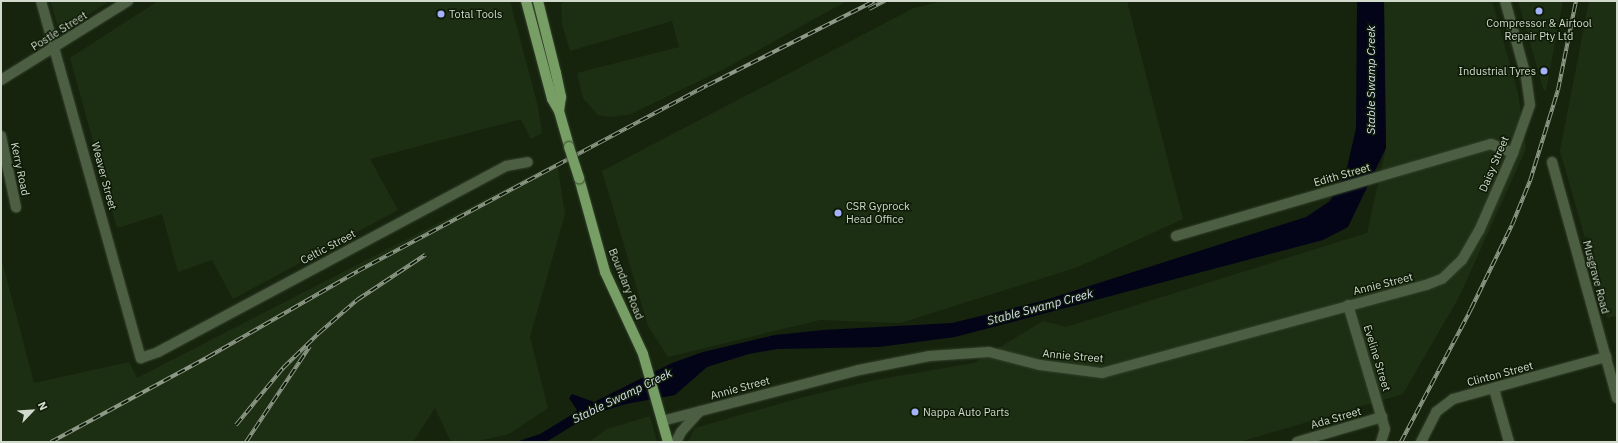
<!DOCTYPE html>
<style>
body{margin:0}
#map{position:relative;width:1618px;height:443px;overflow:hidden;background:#16240e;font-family:"IBM Plex Sans",sans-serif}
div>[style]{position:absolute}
.built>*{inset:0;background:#1d2f13}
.water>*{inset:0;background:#040419}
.roads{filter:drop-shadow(0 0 1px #34412c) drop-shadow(0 0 1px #34412c)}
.minor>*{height:10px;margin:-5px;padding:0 5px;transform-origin:5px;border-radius:5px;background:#4c5f43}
.major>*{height:10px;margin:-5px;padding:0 5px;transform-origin:5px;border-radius:5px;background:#779e64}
.rail>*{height:4px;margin-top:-2px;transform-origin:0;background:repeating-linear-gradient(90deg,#0d1b06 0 8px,#8e9988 0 16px);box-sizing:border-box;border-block:1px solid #8e9988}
.bridges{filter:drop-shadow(0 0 1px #34412c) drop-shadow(0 0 1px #34412c)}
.major-bridge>*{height:10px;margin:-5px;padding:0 5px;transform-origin:5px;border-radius:5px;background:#779e64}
.dots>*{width:11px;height:11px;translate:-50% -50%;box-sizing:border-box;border:2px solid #0d1b06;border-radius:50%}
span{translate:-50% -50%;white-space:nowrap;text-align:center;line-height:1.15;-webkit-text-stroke:3px #0d1b06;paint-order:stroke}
.poi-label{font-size:11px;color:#d1dacc}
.left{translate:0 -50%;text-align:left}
.right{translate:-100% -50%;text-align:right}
.street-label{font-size:11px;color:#d1dacc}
.water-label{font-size:12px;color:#d9dff5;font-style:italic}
.frame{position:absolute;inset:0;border:2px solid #d1dacc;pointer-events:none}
.north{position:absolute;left:12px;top:391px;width:40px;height:40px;-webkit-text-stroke:3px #0d1b06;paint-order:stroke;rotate:65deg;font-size:11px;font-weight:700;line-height:16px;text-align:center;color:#d1dacc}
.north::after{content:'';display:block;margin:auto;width:14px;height:18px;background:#d1dacc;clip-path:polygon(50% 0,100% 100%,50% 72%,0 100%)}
</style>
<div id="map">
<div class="built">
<i style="clip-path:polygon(50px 1px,110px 1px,60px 33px)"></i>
<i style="clip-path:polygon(158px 1px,510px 1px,538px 107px,542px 133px,531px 139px,521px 119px,370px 159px,398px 210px,233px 299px,212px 260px,178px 272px,162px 214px,117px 228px,70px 58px)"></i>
<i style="clip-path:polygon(564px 1px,847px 1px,726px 68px,631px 114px,612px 117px,598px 115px,583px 98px,577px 73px,679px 47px,672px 21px,570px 51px,562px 24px,561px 4px)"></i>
<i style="clip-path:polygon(943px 1px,1127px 1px,1183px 219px,1078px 267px,900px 323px,820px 320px,668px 357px,648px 326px,602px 171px,914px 8px)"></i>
<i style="clip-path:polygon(1384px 1px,1492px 1px,1518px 93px,1526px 149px,1459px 297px,1403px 394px,1239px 442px,688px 442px,695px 428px,800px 398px,875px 380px,974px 363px,1043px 321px,1066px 327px,1367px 233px,1386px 148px)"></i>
<i style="clip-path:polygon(1518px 1px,1563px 1px,1546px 90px,1544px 91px)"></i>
<i style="clip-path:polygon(1589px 1px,1617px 1px,1617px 316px,1607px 318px,1587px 248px,1591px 245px,1588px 237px,1585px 238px,1560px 151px)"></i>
<i style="clip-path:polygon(557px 162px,565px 214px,530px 337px,548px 408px,509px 434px,474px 442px,451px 442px,435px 408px,413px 442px,1px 442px,1px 257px,34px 383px,129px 362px,137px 378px)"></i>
<i style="clip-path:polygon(650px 416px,657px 442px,589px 442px,607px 429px)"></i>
</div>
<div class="water">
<i style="clip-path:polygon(1357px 1px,1384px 1px,1386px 148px,1348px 227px,1323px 240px,955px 337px,879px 347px,777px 349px,749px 354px,707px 367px,675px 395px,626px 404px,590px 415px,546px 442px,516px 442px,540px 434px,573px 414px,577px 410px,569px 398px,572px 394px,594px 402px,672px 363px,703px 352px,775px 335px,823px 330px,952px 323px,1042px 301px,1306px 217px,1330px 201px,1346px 172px,1356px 128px)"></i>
</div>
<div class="roads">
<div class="minor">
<i style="left:41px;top:1px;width:371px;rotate:74.4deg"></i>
<i style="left:141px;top:358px;width:18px;rotate:-19deg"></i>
<i style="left:158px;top:352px;width:395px;rotate:-28.1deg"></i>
<i style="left:506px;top:166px;width:22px;rotate:-10deg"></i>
<i style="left:1px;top:80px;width:150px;rotate:-31.9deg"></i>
<i style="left:1px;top:136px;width:73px;rotate:78.1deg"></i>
<i style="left:1552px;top:162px;width:245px;rotate:74.6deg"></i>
<i style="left:1176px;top:236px;width:328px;rotate:-16.3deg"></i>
<i style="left:1491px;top:144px;width:24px;rotate:22deg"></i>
<i style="left:1348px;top:305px;width:129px;rotate:73.4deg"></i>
<i style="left:1385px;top:429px;width:14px;rotate:107deg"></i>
<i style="left:1494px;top:389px;width:55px;rotate:74.2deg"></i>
<i style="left:662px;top:421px;width:203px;rotate:-14.5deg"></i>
<i style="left:859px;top:370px;width:72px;rotate:-11.2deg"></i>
<i style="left:930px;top:356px;width:59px;rotate:-3.9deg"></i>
<i style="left:989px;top:352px;width:53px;rotate:14.3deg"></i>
<i style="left:1040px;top:365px;width:63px;rotate:7.4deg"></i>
<i style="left:1102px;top:373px;width:336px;rotate:-15.2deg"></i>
<i style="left:1426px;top:285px;width:17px;rotate:-21deg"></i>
<i style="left:1442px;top:279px;width:28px;rotate:-44deg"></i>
<i style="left:1462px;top:260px;width:34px;rotate:-60deg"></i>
<i style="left:1479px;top:231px;width:85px;rotate:-66.4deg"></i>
<i style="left:1513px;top:153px;width:51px;rotate:-70.5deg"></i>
<i style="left:1530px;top:105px;width:29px;rotate:-98deg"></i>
<i style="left:1526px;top:76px;width:78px;rotate:-105.6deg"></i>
<i style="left:676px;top:442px;width:11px;rotate:-63deg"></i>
<i style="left:681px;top:432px;width:28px;rotate:-48deg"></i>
<i style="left:1297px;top:442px;width:89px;rotate:-16.4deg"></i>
<i style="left:1421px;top:442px;width:34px;rotate:-63deg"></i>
<i style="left:1436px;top:412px;width:21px;rotate:-37deg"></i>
<i style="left:1453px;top:399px;width:159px;rotate:-15.4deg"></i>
</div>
<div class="major">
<i style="left:526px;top:1px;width:101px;rotate:75.1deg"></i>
<i style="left:552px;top:99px;width:14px;rotate:60deg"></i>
<i style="left:559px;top:111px;width:37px;rotate:74deg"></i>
<i style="left:538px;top:1px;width:74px;rotate:76deg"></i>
<i style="left:556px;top:73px;width:25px;rotate:78deg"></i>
<i style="left:561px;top:97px;width:14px;rotate:98deg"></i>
<i style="left:579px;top:178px;width:98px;rotate:74.5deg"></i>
<i style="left:605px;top:272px;width:90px;rotate:65.1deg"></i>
<i style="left:643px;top:354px;width:91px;rotate:74.1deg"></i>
</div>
</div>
<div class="rail">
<i style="left:869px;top:9px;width:18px;rotate:-27deg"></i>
<i style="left:236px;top:425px;width:74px;rotate:-50.5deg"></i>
<i style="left:283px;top:368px;width:50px;rotate:-44.2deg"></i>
<i style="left:319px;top:333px;width:50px;rotate:-41deg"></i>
<i style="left:357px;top:300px;width:82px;rotate:-33.5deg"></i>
<i style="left:51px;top:442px;width:179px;rotate:-28.4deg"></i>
<i style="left:208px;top:357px;width:173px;rotate:-29.8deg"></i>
<i style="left:358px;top:271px;width:396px;rotate:-28deg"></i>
<i style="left:708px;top:85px;width:186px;rotate:-26.8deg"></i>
<i style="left:246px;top:442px;width:115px;rotate:-56.3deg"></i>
<i style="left:1401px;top:442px;width:150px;rotate:-62.2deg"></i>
<i style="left:1471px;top:309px;width:93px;rotate:-64deg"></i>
<i style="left:1512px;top:225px;width:48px;rotate:-67.8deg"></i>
<i style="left:1530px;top:181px;width:95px;rotate:-72.9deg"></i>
<i style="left:1558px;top:90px;width:91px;rotate:-78.6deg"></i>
</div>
<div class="bridges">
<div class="major-bridge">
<i style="left:569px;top:147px;width:33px;rotate:72deg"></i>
</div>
</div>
<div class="dots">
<i style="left:1539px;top:11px;background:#a4b2fc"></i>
<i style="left:441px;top:14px;background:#a4b2fc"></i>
<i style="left:1544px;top:71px;background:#a4b2fc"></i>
<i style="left:838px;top:213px;background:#a4b2fc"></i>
<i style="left:915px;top:412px;background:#a4b2fc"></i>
</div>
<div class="poi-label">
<span class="left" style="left:449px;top:14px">Total Tools</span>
<span style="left:1539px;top:30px">Compressor &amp; Airtool<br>Repair Pty Ltd</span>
<span class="right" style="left:1536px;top:71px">Industrial Tyres</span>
<span class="left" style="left:846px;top:213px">CSR Gyprock<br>Head Office</span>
<span class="left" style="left:923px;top:412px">Nappa Auto Parts</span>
</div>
<div class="street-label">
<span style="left:59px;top:31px;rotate:-32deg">Postle Street</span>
<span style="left:1494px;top:164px;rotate:-67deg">Daisy Street</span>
<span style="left:20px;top:169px;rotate:78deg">Kerry Road</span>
<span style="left:1342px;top:175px;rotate:-16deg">Edith Street</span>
<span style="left:104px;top:176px;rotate:75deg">Weaver Street</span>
<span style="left:328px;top:247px;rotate:-28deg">Celtic Street</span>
<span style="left:1596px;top:277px;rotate:75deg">Musgrave Road</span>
<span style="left:626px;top:284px;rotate:68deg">Boundary Road</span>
<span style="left:1383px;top:284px;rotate:-14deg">Annie Street</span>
<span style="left:1073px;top:356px;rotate:5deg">Annie Street</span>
<span style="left:1377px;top:358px;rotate:73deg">Eveline Street</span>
<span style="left:1500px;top:374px;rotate:-15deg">Clinton Street</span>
<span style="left:740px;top:388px;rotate:-15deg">Annie Street</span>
<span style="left:1336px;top:418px;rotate:-16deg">Ada Street</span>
</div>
<div class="water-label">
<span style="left:1371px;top:80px;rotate:-90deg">Stable Swamp Creek</span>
<span style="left:1040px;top:307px;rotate:-15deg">Stable Swamp Creek</span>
<span style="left:622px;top:396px;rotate:-26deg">Stable Swamp Creek</span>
</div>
<div class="frame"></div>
<div class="north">N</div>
</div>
